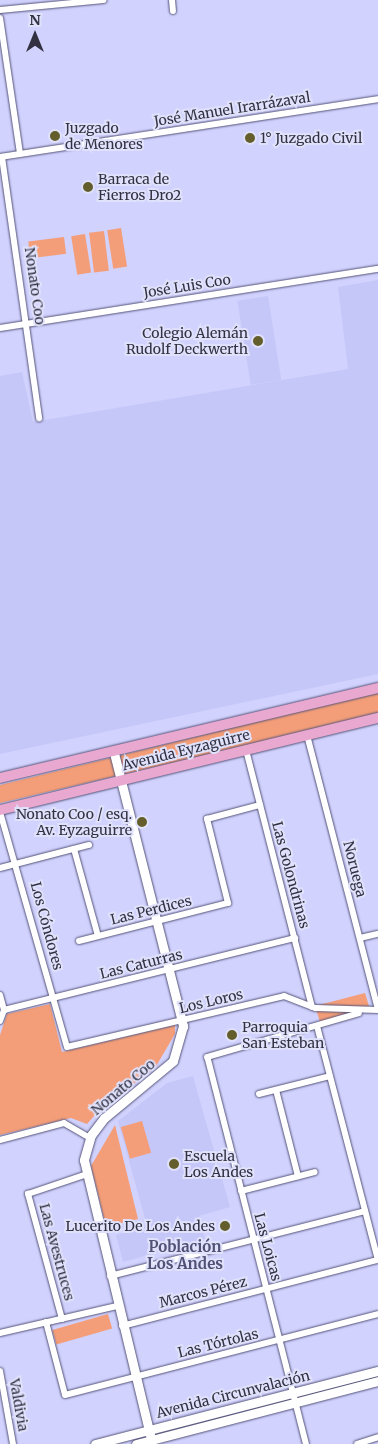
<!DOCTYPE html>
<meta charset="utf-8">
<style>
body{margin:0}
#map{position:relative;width:378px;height:1444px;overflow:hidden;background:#d1d2fd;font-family:Merriweather,serif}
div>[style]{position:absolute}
.built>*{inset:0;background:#c6c7f9;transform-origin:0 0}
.green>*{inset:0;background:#f49e79;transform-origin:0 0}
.roads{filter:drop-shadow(0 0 1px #55547a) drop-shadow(0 0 1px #55547a)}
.street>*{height:6px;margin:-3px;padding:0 3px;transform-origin:3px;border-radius:3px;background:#fff}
.secondary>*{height:9px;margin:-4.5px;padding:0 4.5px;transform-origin:4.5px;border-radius:4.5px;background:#fff}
.primary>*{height:10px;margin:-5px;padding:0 5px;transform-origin:5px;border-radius:5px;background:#e8a8cf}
.dots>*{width:14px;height:14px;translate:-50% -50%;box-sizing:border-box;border:2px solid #e0e1fb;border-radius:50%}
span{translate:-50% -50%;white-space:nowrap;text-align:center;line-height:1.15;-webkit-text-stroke:4px #e0e1fb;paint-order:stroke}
.street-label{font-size:14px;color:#313142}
.poi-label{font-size:14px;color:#313142}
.left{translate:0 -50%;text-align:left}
.right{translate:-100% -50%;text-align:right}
.neighbourhood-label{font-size:15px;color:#515176;font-weight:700}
.north{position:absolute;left:10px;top:10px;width:50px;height:50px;-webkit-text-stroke:4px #e0e1fb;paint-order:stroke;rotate:0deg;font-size:14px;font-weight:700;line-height:20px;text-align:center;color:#313142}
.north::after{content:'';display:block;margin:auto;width:18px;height:22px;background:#313142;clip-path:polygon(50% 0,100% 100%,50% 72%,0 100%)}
</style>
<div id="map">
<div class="built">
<i style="clip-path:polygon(378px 280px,378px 674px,0 754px,0 376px,22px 372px,33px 422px,348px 369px,338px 287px)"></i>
<i style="left:268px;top:296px;width:85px;height:31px;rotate:81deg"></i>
<i style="clip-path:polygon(193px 1076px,230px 1207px,199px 1216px,205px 1239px,123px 1262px,116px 1235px,147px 1226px,118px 1121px,167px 1083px)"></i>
</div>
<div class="green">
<i style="left:121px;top:228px;width:39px;height:14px;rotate:81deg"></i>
<i style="left:104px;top:231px;width:40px;height:15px;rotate:83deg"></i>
<i style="left:85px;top:234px;width:39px;height:14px;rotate:81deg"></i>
<i style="left:64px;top:237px;width:17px;height:36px;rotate:83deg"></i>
<i style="clip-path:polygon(378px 692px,378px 715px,0 803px,0 785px)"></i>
<i style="clip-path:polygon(365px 993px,369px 1006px,320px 1022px,315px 1006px)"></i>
<i style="clip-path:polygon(50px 1004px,62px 1052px,175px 1025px,175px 1034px,155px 1068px,102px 1107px,87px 1124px,71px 1118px,0 1135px,0 1035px,7px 1014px)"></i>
<i style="left:142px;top:1121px;width:33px;height:22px;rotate:74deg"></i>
<i style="clip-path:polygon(115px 1125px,138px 1219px,106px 1227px,91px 1166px)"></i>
<i style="left:108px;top:1314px;width:15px;height:58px;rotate:74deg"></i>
</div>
<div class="roads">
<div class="street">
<i style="left:172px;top:0;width:11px;rotate:85deg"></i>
<i style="left:0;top:10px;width:104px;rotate:-5.5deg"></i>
<i style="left:0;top:18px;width:137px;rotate:81.6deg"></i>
<i style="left:0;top:157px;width:382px;rotate:-8.7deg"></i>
<i style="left:2px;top:157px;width:264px;rotate:81.9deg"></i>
<i style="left:0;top:328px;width:383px;rotate:-8.9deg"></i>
<i style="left:307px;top:735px;width:283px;rotate:75.5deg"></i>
<i style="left:246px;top:750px;width:265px;rotate:75.6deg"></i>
<i style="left:0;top:812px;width:244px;rotate:74.1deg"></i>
<i style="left:67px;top:1047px;width:223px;rotate:-13.2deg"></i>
<i style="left:284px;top:996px;width:34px;rotate:21deg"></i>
<i style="left:316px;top:1008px;width:62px;rotate:1.8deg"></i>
<i style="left:74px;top:849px;width:90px;rotate:74.6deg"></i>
<i style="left:0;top:868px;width:92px;rotate:-14.5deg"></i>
<i style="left:360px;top:938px;width:18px;rotate:-13deg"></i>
<i style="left:79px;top:941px;width:154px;rotate:-14.3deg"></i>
<i style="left:228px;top:903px;width:87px;rotate:-104deg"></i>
<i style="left:207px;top:819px;width:55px;rotate:-14.8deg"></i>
<i style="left:0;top:995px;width:16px;rotate:75deg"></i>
<i style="left:4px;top:1010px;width:300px;rotate:-13.9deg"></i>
<i style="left:0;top:1021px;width:12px;rotate:-70deg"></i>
<i style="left:317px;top:1026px;width:242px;rotate:75.4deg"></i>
<i style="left:276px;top:1090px;width:89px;rotate:75.7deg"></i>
<i style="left:259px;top:1094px;width:73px;rotate:-14.2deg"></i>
<i style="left:0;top:1140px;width:66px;rotate:-14.9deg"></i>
<i style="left:64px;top:1123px;width:30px;rotate:30deg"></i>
<i style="left:241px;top:1191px;width:76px;rotate:-14.4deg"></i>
<i style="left:110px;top:1276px;width:263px;rotate:-14.3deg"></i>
<i style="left:62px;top:1319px;width:130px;rotate:-105.2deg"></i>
<i style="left:28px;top:1194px;width:59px;rotate:-18.7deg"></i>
<i style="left:46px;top:1322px;width:75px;rotate:75.4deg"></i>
<i style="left:65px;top:1395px;width:323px;rotate:-14.5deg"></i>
<i style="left:122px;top:1326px;width:264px;rotate:-14.5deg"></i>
<i style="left:0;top:1333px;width:120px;rotate:-13deg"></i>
<i style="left:0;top:1371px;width:74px;rotate:79.9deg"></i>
<i style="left:306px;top:1444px;width:399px;rotate:-104.3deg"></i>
<i style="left:207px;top:1057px;width:158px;rotate:-16.1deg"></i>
<i style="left:357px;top:1444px;width:22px;rotate:-18deg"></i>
</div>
<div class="secondary">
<i style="left:114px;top:753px;width:282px;rotate:75.8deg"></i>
<i style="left:183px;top:1026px;width:36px;rotate:106deg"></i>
<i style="left:173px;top:1061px;width:89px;rotate:140.4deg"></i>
<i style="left:104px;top:1118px;width:21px;rotate:127deg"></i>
<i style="left:91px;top:1135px;width:26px;rotate:106deg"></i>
<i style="left:84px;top:1160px;width:288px;rotate:76.5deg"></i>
<i style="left:95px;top:1444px;width:292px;rotate:-14.5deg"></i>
<i style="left:136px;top:1444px;width:250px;rotate:-14.6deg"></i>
</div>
<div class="primary">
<i style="left:0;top:778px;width:389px;rotate:-13.4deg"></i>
<i style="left:0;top:810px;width:389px;rotate:-13.7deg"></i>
</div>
</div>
<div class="dots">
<i style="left:55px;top:136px;background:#635e2b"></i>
<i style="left:250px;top:138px;background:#635e2b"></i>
<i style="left:88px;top:187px;background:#635e2b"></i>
<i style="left:258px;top:341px;background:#635e2b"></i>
<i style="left:142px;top:822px;background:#635e2b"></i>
<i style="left:232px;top:1035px;background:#635e2b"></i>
<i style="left:174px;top:1164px;background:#635e2b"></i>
<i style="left:225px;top:1226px;background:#635e2b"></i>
</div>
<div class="street-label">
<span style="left:232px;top:109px;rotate:-9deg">José Manuel Irarrázaval</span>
<span style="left:35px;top:286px;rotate:82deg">Nonato Coo</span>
<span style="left:187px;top:286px;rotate:-9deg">José Luis Coo</span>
<span style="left:186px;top:750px;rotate:-14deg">Avenida Eyzaguirre</span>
<span style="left:355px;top:869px;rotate:76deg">Noruega</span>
<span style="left:291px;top:875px;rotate:75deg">Las Golondrinas</span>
<span style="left:151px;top:910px;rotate:-14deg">Las Perdices</span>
<span style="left:47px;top:926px;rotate:75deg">Los Cóndores</span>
<span style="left:141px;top:964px;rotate:-14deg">Las Caturras</span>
<span style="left:211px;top:1001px;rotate:-13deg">Los Loros</span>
<span style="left:123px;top:1087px;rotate:-40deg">Nonato Coo</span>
<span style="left:268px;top:1247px;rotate:75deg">Las Loicas</span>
<span style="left:57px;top:1252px;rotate:75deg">Las Avestruces</span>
<span style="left:203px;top:1292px;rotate:-14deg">Marcos Pérez</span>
<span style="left:218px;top:1343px;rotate:-14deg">Las Tórtolas</span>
<span style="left:233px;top:1394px;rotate:-14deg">Avenida Circunvalación</span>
<span style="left:19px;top:1405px;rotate:80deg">Valdivia</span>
</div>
<div class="poi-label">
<span class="left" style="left:65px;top:136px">Juzgado<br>de Menores</span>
<span class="left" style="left:260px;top:138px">1° Juzgado Civil</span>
<span class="left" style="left:98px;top:187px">Barraca de<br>Fierros Dro2</span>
<span class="right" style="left:248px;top:341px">Colegio Alemán<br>Rudolf Deckwerth</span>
<span class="right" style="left:132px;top:822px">Nonato Coo / esq.<br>Av. Eyzaguirre</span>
<span class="left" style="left:242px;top:1035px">Parroquia<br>San Esteban</span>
<span class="left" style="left:184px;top:1164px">Escuela<br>Los Andes</span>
<span class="right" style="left:215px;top:1226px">Lucerito De Los Andes</span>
</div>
<div class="neighbourhood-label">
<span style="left:185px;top:1255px">Población<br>Los Andes</span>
</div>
<div class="north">N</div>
</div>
